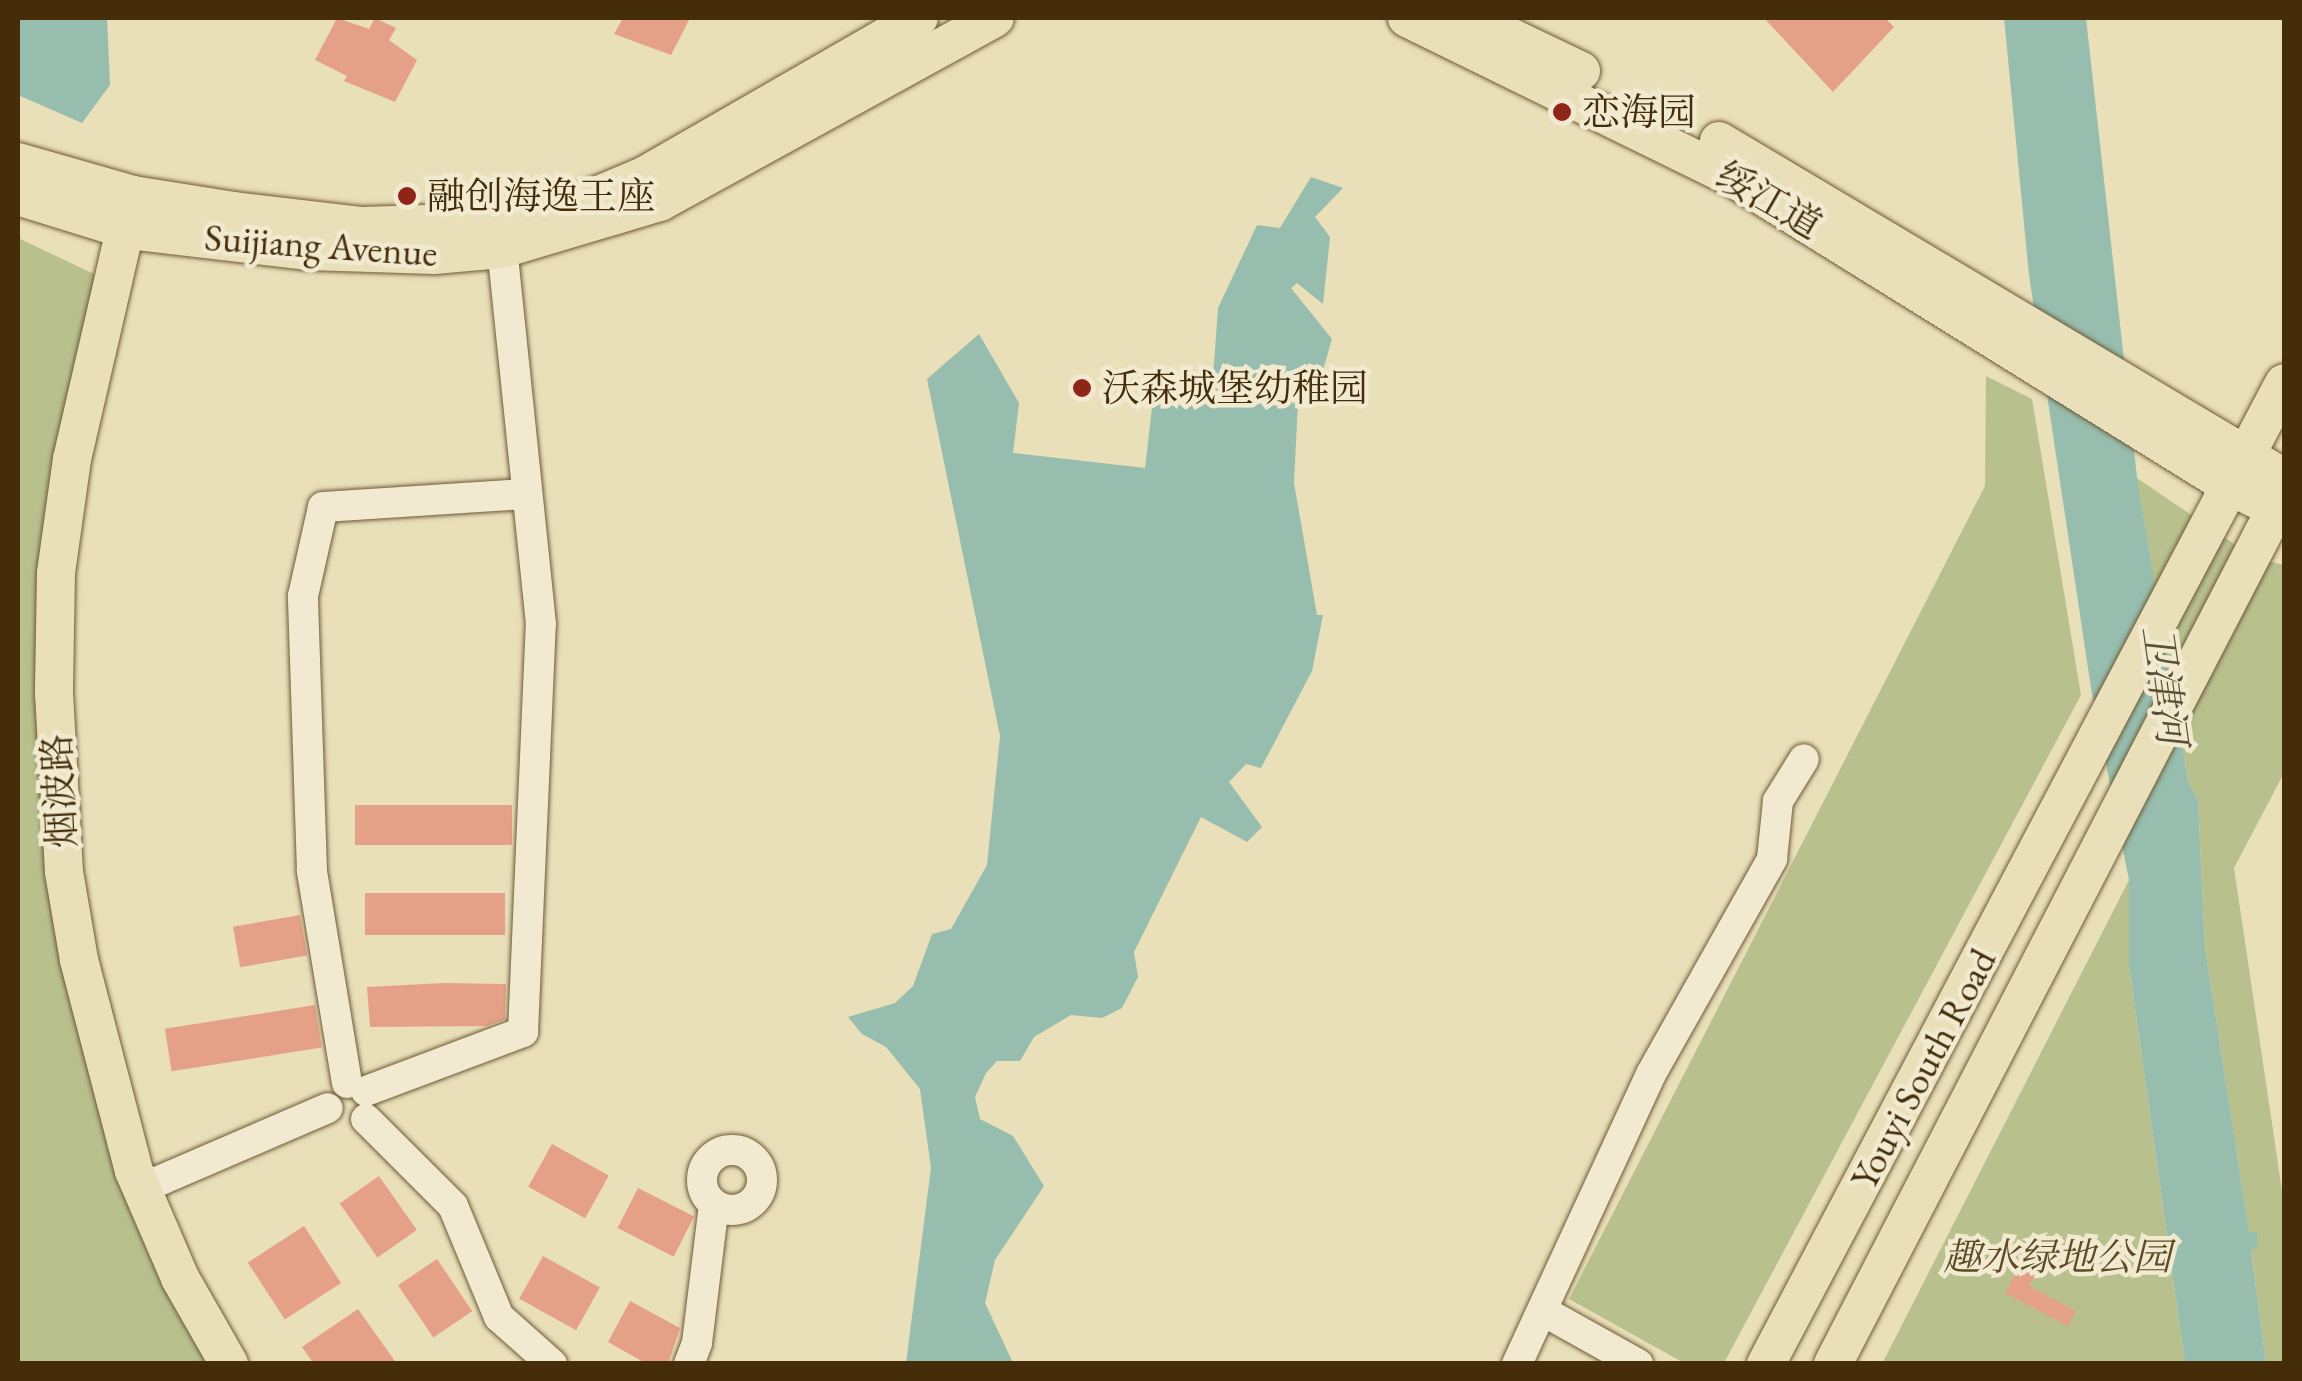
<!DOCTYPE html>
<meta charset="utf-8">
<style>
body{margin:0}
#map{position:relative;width:2302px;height:1381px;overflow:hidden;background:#e9dfb8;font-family:"EB Garamond","Noto Serif SC",serif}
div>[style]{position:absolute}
.green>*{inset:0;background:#b8c18e}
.water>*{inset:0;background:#97bdae}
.building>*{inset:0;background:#e5a188;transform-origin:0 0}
.roads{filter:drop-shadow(0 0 2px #6e5a36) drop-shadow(0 0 2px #6e5a36)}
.minor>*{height:30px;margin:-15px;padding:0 15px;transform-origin:15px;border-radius:15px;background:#f1ead1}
.minor>.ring{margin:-15px;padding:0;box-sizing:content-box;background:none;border:30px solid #f1ead1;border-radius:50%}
.major>*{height:38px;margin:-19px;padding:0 19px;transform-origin:19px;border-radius:19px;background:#e9dfb8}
.dots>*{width:28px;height:28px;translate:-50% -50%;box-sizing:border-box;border:5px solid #f1ead1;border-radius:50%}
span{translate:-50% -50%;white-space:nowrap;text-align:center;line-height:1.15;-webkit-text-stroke:9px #f1ead1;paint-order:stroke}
.poi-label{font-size:38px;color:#452d0a}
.left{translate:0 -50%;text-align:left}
.street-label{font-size:38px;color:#452d0a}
.park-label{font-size:38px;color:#5c4b24;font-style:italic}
.water-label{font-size:40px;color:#5a5133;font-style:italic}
.frame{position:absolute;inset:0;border:20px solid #452d0a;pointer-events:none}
</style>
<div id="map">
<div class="green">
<i style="clip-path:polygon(18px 238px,94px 274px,101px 289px,39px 701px,117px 1153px,206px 1363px,18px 1363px)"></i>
<i style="clip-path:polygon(1986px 376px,2032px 399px,2081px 695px,1724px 1363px,1684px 1363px,1569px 1299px,1985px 486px)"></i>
<i style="clip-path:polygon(2137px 478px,2253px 557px,2284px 565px,2284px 773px,2234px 868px,2284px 1204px,2284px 1363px,2266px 1363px,2251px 1249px,2257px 1232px,2249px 1233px,2205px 948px,2198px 801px,2188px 781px)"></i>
<i style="clip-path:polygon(2129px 880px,2129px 965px,2185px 1363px,1882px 1364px)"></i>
</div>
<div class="water">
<i style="clip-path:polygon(18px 18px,107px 18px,110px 85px,82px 123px,18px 95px)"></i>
<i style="clip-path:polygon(2004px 18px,2086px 18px,2137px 477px,2188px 781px,2198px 801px,2205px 948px,2249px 1232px,2257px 1232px,2258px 1247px,2251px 1250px,2266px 1363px,2185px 1363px,2129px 965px,2129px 880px,2091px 688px,2029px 275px)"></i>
<i style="clip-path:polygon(1311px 177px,1343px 188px,1315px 217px,1330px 237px,1323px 304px,1297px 283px,1291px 288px,1332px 339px,1322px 373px,1298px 403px,1294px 483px,1317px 615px,1323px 615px,1312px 671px,1261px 768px,1246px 764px,1229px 782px,1262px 827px,1247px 842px,1201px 817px,1134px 952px,1138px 977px,1122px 1008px,1102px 1018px,1071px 1015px,1034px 1037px,1020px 1061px,997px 1061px,986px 1073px,975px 1097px,980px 1119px,1013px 1136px,1044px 1186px,995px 1260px,985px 1303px,1013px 1363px,906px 1363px,931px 1168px,920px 1089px,886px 1047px,862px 1034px,848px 1017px,895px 1003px,913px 986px,932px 934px,951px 929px,987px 865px,1000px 736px,927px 379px,979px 334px,1019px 403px,1013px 453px,1145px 468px,1156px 374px,1213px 377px,1218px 308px,1257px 225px,1280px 228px)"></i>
</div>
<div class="building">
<i style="clip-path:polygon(337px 18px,369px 29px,375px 18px,396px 28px,389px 40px,417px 60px,395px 102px,344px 81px,347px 76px,315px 60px)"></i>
<i style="clip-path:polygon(623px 18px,690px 18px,671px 55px,614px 34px)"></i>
<i style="clip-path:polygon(1764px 18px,1885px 18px,1894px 27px,1833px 92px)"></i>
<i style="left:355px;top:805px;width:157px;height:40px"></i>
<i style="left:505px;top:893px;width:42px;height:140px;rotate:90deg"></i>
<i style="left:300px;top:915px;width:41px;height:68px;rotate:80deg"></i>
<i style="clip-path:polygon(444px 983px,506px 984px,505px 1019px,487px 1026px,370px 1027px,367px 987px)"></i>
<i style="left:315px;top:1005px;width:43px;height:152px;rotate:81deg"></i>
<i style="left:552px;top:1144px;width:65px;height:49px;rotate:29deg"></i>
<i style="left:379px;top:1176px;width:66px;height:48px;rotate:55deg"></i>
<i style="left:638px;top:1188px;width:63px;height:45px;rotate:27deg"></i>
<i style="left:304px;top:1226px;width:68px;height:67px;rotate:57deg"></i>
<i style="clip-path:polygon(2034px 1238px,2051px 1248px,2029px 1286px,2076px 1311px,2068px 1326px,2005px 1293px)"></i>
<i style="left:543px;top:1256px;width:65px;height:49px;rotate:29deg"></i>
<i style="left:437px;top:1259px;width:63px;height:47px;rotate:56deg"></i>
<i style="clip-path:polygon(630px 1301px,680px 1328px,668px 1364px,647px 1364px,608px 1342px)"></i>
<i style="clip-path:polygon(358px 1309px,397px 1364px,314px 1364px,302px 1347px)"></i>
</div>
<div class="roads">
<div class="minor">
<i style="left:347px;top:1083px;width:215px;rotate:-99.4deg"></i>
<i style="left:312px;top:871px;width:275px;rotate:-91.9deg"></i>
<i style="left:303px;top:596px;width:91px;rotate:-77.3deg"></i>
<i style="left:323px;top:507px;width:203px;rotate:-3.7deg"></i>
<i style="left:366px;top:1091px;width:168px;rotate:-20.6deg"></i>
<i style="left:523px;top:1032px;width:408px;rotate:-87.5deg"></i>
<i style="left:541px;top:624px;width:377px;rotate:-95.9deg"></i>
<i style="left:366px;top:1119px;width:123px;rotate:45deg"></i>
<i style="left:453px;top:1206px;width:120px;rotate:67.5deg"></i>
<i style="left:499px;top:1317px;width:71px;rotate:41.6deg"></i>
<i class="ring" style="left:702px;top:1150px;width:30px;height:30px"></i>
<i style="left:154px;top:1183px;width:189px;rotate:-23.3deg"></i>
<i style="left:1543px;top:1311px;width:109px;rotate:29.2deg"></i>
<i style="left:689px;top:1364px;width:22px;rotate:-69deg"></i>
<i style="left:697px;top:1343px;width:140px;rotate:-83deg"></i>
<i style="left:1517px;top:1364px;width:319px;rotate:-65.2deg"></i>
<i style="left:1651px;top:1074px;width:247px;rotate:-60.6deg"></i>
<i style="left:1772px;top:859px;width:58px;rotate:-84.1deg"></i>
<i style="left:1778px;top:801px;width:49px;rotate:-58.2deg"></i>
</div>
<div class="major">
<i style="left:1407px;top:18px;width:365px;rotate:26.1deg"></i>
<i style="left:1735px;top:179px;width:582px;rotate:31.81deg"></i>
<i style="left:2230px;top:486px;width:60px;rotate:26.6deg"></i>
<i style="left:1470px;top:18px;width:123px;rotate:25.5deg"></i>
<i style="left:1719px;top:141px;width:658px;rotate:30.81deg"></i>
<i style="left:18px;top:162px;width:120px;rotate:16deg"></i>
<i style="left:133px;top:195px;width:102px;rotate:9deg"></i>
<i style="left:234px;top:211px;width:129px;rotate:6.7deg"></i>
<i style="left:362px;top:226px;width:129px;rotate:-1.8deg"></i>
<i style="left:491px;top:222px;width:93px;rotate:-12.4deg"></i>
<i style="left:582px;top:202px;width:67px;rotate:-22.8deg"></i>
<i style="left:644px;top:176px;width:317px;rotate:-29.9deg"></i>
<i style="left:133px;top:195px;width:271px;rotate:103deg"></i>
<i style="left:72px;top:459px;width:115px;rotate:98deg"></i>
<i style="left:56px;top:573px;width:120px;rotate:91deg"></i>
<i style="left:54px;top:693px;width:179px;rotate:86.8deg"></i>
<i style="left:64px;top:872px;width:89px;rotate:80.3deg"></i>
<i style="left:79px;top:960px;width:218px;rotate:75.4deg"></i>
<i style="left:134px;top:1171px;width:116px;rotate:66.7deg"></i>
<i style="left:180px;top:1278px;width:99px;rotate:60.3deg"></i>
<i style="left:18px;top:196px;width:114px;rotate:17.3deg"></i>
<i style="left:127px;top:230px;width:183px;rotate:6.6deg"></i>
<i style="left:309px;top:251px;width:125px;rotate:1.8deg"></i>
<i style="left:434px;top:255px;width:68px;rotate:-5deg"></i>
<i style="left:502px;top:249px;width:165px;rotate:-16.6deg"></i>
<i style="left:660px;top:202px;width:382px;rotate:-28.8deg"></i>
<i style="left:1766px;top:1364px;width:1109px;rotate:-62.16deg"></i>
<i style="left:1833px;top:1364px;width:981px;rotate:-62.63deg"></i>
</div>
</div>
<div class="dots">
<i style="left:1562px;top:112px;background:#8f2418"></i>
<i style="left:407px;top:196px;background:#8f2418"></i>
<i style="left:1082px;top:388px;background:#8f2418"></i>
</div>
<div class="poi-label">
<span class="left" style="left:1582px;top:112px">恋海园</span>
<span class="left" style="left:427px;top:196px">融创海逸王座</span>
<span class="left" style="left:1102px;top:388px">沃森城堡幼稚园</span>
</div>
<div class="street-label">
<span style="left:1769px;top:200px;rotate:30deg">绥江道</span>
<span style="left:321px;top:245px;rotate:4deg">Suijiang Avenue</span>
<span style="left:59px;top:791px;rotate:-93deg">烟波路</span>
<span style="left:1923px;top:1069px;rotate:-62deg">Youyi South Road</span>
</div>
<div class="park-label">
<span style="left:2057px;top:1257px">趣水绿地公园</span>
</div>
<div class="water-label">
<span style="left:2165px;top:685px;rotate:82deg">卫津河</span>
</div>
<div class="frame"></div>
</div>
